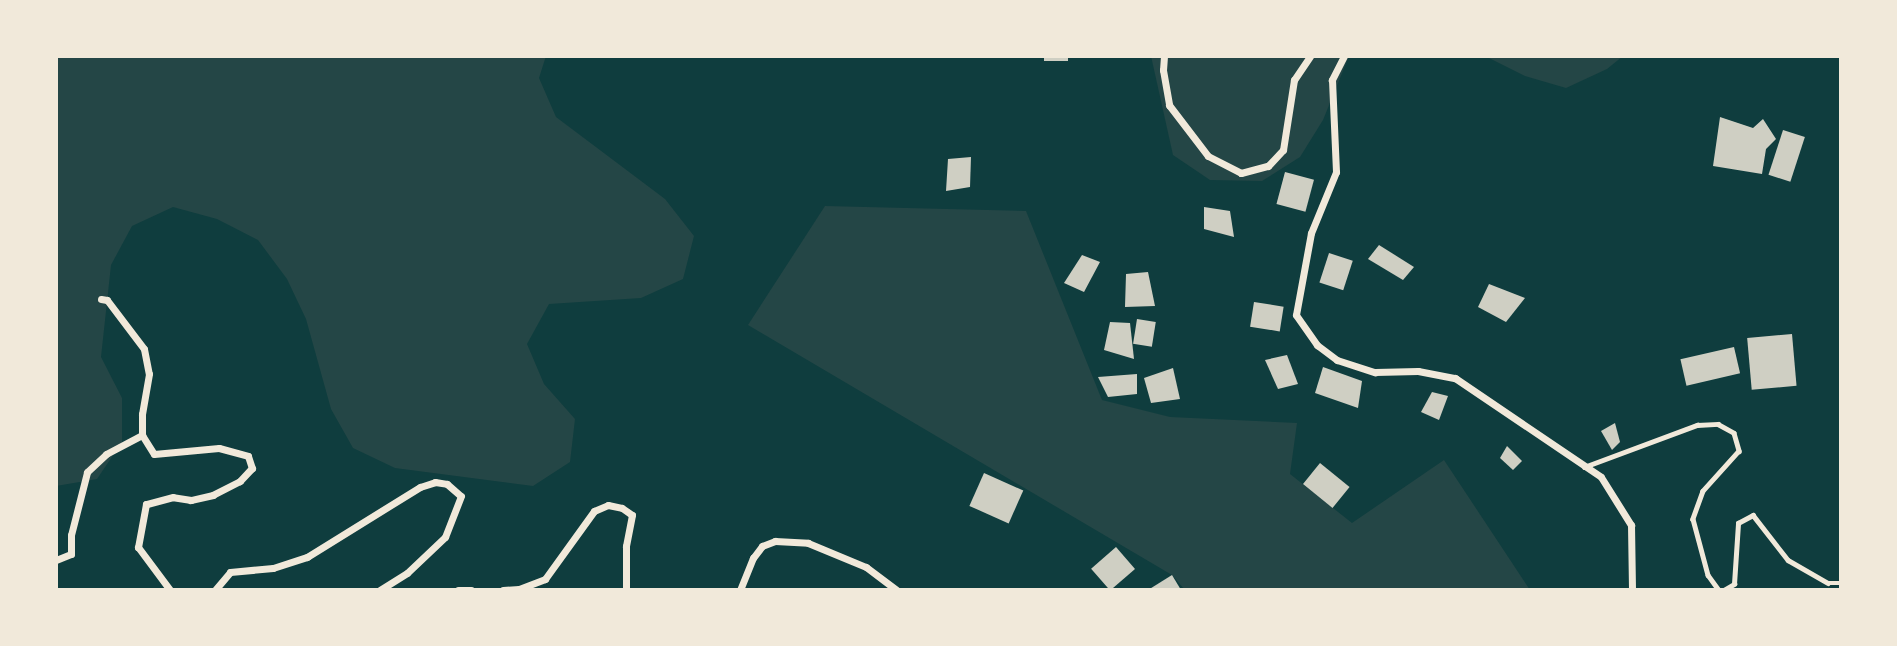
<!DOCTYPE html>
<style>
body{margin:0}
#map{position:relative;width:1897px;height:646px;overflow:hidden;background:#0f3d3e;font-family:Barlow,sans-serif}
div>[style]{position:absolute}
.green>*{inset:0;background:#244646}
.building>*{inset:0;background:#cfcfc3;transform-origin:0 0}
.service>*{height:4.5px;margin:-2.25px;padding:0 2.25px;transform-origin:2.25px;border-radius:2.25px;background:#f1e9da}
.minor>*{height:7px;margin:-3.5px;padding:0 3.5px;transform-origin:3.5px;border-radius:3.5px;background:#f1e9da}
span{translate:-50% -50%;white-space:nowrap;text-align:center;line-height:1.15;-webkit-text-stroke:7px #f1e9da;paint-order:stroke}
.frame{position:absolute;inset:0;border:58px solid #f1e9da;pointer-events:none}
</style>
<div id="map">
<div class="green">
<i style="clip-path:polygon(56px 56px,546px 56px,539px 78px,556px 117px,665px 199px,694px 236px,683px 279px,641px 298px,549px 304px,527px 344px,544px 384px,575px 419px,570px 462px,533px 486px,395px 468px,353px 448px,331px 409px,306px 319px,287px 279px,258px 240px,217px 219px,173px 207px,132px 226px,111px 265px,101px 357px,122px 398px,122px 442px,97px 479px,56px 486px)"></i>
<i style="clip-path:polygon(1151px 56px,1349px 56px,1323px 120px,1300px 157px,1262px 181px,1210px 180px,1173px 155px)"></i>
<i style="clip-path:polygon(1485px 56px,1623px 56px,1607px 69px,1566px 88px,1525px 76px)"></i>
<i style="clip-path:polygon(825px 206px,1026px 211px,1102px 400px,1170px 417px,1297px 423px,1290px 474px,1352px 523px,1444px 460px,1530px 590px,1185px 590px,1172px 575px,748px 325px)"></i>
</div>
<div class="building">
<i style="left:1044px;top:56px;width:24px;height:5px"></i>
<i style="clip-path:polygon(1720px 117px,1753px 128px,1763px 119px,1776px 139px,1766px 149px,1762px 174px,1713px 166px)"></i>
<i style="left:1783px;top:130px;width:23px;height:47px;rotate:18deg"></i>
<i style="clip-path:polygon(971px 157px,970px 187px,946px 191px,948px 159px)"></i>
<i style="left:1285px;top:172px;width:30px;height:33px;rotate:15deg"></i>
<i style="clip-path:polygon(1204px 207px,1230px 211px,1234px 237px,1204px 229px)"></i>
<i style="clip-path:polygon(1379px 245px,1414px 267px,1403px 280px,1368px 259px)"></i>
<i style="left:1329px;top:253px;width:25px;height:31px;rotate:18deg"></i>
<i style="clip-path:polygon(1082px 255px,1100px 262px,1084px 292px,1064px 283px)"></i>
<i style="clip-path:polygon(1148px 272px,1155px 306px,1125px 307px,1126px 274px)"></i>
<i style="clip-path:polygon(1489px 284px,1525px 298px,1506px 322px,1478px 307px)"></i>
<i style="left:1254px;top:302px;width:30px;height:25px;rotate:9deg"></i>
<i style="left:1137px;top:319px;width:19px;height:25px;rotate:9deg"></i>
<i style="clip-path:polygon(1110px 322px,1130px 323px,1134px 359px,1104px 350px)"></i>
<i style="left:1792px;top:334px;width:52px;height:45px;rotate:85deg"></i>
<i style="left:1734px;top:347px;width:27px;height:55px;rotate:77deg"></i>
<i style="clip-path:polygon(1287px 355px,1298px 384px,1278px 389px,1265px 360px)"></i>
<i style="clip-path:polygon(1323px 367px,1362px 381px,1358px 408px,1315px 393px)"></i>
<i style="clip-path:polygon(1173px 368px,1180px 399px,1151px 403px,1144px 378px)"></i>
<i style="clip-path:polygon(1137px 374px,1137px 394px,1108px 397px,1098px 377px)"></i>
<i style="clip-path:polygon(1432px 392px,1448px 396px,1439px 420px,1421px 412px)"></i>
<i style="clip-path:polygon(1615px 423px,1620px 442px,1612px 450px,1601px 431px)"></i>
<i style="clip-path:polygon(1507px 446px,1522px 461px,1513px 470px,1500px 458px)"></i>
<i style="left:1320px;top:463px;width:38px;height:27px;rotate:39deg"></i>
<i style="left:984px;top:473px;width:43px;height:36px;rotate:24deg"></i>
<i style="left:1116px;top:547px;width:29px;height:33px;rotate:49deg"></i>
<i style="clip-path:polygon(1172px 575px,1181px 590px,1148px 590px)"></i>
</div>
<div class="service">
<i style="left:1584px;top:467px;width:121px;rotate:-20.4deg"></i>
<i style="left:1697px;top:425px;width:21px;rotate:-3deg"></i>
<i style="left:1718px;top:424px;width:18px;rotate:29deg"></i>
<i style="left:1734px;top:433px;width:19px;rotate:74deg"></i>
<i style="left:1739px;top:451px;width:54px;rotate:132deg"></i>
<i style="left:1703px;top:491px;width:30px;rotate:110deg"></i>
<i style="left:1693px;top:519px;width:58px;rotate:75deg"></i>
<i style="left:1708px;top:575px;width:19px;rotate:54deg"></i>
<i style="left:1724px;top:590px;width:12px;rotate:-31deg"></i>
<i style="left:1734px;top:584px;width:61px;rotate:-86.2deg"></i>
<i style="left:1738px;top:523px;width:17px;rotate:-28deg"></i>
<i style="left:1753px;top:515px;width:57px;rotate:52.1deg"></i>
<i style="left:1788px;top:560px;width:46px;rotate:29.9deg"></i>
<i style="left:1828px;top:583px;width:13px"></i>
</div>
<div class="minor">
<i style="left:1164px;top:56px;width:14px;rotate:94deg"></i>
<i style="left:1163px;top:70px;width:36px;rotate:80deg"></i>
<i style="left:1169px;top:105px;width:64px;rotate:52.6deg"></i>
<i style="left:1208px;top:156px;width:37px;rotate:27deg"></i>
<i style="left:1241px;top:173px;width:28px;rotate:-15deg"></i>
<i style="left:1268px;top:166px;width:22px;rotate:-47deg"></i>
<i style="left:1283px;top:150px;width:71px;rotate:-81.1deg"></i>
<i style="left:1294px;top:80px;width:29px;rotate:-56deg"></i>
<i style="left:1344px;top:56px;width:27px;rotate:117deg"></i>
<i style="left:1332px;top:80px;width:92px;rotate:87.5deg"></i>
<i style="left:1336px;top:172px;width:66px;rotate:112.3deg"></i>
<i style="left:1311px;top:233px;width:83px;rotate:100.4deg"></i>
<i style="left:1296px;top:315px;width:37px;rotate:55deg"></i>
<i style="left:1317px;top:345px;width:25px;rotate:37deg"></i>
<i style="left:1337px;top:360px;width:40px;rotate:18deg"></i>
<i style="left:1375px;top:372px;width:43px;rotate:-1.3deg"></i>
<i style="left:1418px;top:371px;width:38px;rotate:11deg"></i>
<i style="left:1455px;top:378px;width:176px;rotate:34.1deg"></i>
<i style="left:1601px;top:477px;width:57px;rotate:58deg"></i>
<i style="left:1631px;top:525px;width:65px;rotate:89.1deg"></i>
<i style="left:101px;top:299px;width:6px;rotate:9deg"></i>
<i style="left:107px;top:300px;width:61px;rotate:52.9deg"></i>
<i style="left:144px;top:349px;width:25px;rotate:79deg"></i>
<i style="left:149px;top:374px;width:41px;rotate:99.9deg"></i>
<i style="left:142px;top:414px;width:21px;rotate:90deg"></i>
<i style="left:142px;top:435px;width:22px;rotate:58deg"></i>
<i style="left:154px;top:454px;width:65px;rotate:-5.3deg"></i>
<i style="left:219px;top:448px;width:30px;rotate:15deg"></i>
<i style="left:248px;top:456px;width:13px;rotate:72deg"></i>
<i style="left:252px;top:468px;width:18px;rotate:133deg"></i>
<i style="left:240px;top:481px;width:30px;rotate:153deg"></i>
<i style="left:213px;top:495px;width:23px;rotate:167deg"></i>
<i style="left:191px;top:500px;width:18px;rotate:-171deg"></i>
<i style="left:173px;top:497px;width:28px;rotate:165deg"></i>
<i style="left:146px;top:504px;width:44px;rotate:100.5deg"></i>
<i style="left:138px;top:547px;width:54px;rotate:53.3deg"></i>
<i style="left:56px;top:560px;width:16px;rotate:-22deg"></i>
<i style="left:71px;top:554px;width:19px;rotate:-90deg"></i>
<i style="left:71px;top:535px;width:65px;rotate:-75.7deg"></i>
<i style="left:87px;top:472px;width:26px;rotate:-43deg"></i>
<i style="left:106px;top:454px;width:41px;rotate:-27.8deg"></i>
<i style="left:215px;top:590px;width:23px;rotate:-50deg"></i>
<i style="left:230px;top:572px;width:43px;rotate:-5.3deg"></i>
<i style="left:273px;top:568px;width:36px;rotate:-18deg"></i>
<i style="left:307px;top:557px;width:133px;rotate:-31.8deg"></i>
<i style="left:420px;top:487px;width:16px;rotate:-18deg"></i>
<i style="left:435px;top:482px;width:12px;rotate:9deg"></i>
<i style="left:447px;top:484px;width:18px;rotate:41deg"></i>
<i style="left:461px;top:496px;width:44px;rotate:111.3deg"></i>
<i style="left:445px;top:537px;width:52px;rotate:136.5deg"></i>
<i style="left:407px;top:573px;width:32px;rotate:148deg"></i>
<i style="left:458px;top:590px;width:13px"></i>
<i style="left:503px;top:590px;width:16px;rotate:-4deg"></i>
<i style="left:519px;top:589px;width:28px;rotate:-21deg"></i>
<i style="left:545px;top:579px;width:84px;rotate:-54.2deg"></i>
<i style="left:594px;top:511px;width:15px;rotate:-23deg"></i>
<i style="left:608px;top:505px;width:14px;rotate:12deg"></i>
<i style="left:622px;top:508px;width:12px;rotate:35deg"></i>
<i style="left:632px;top:515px;width:32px;rotate:101deg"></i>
<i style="left:626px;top:546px;width:44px;rotate:90deg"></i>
<i style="left:740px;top:590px;width:35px;rotate:-68deg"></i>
<i style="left:753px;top:558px;width:15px;rotate:-53deg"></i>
<i style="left:762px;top:546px;width:14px;rotate:-21deg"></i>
<i style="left:775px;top:541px;width:33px;rotate:3deg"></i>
<i style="left:808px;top:543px;width:63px;rotate:22.5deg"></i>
<i style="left:866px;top:567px;width:38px;rotate:37deg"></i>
</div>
<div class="frame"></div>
</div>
